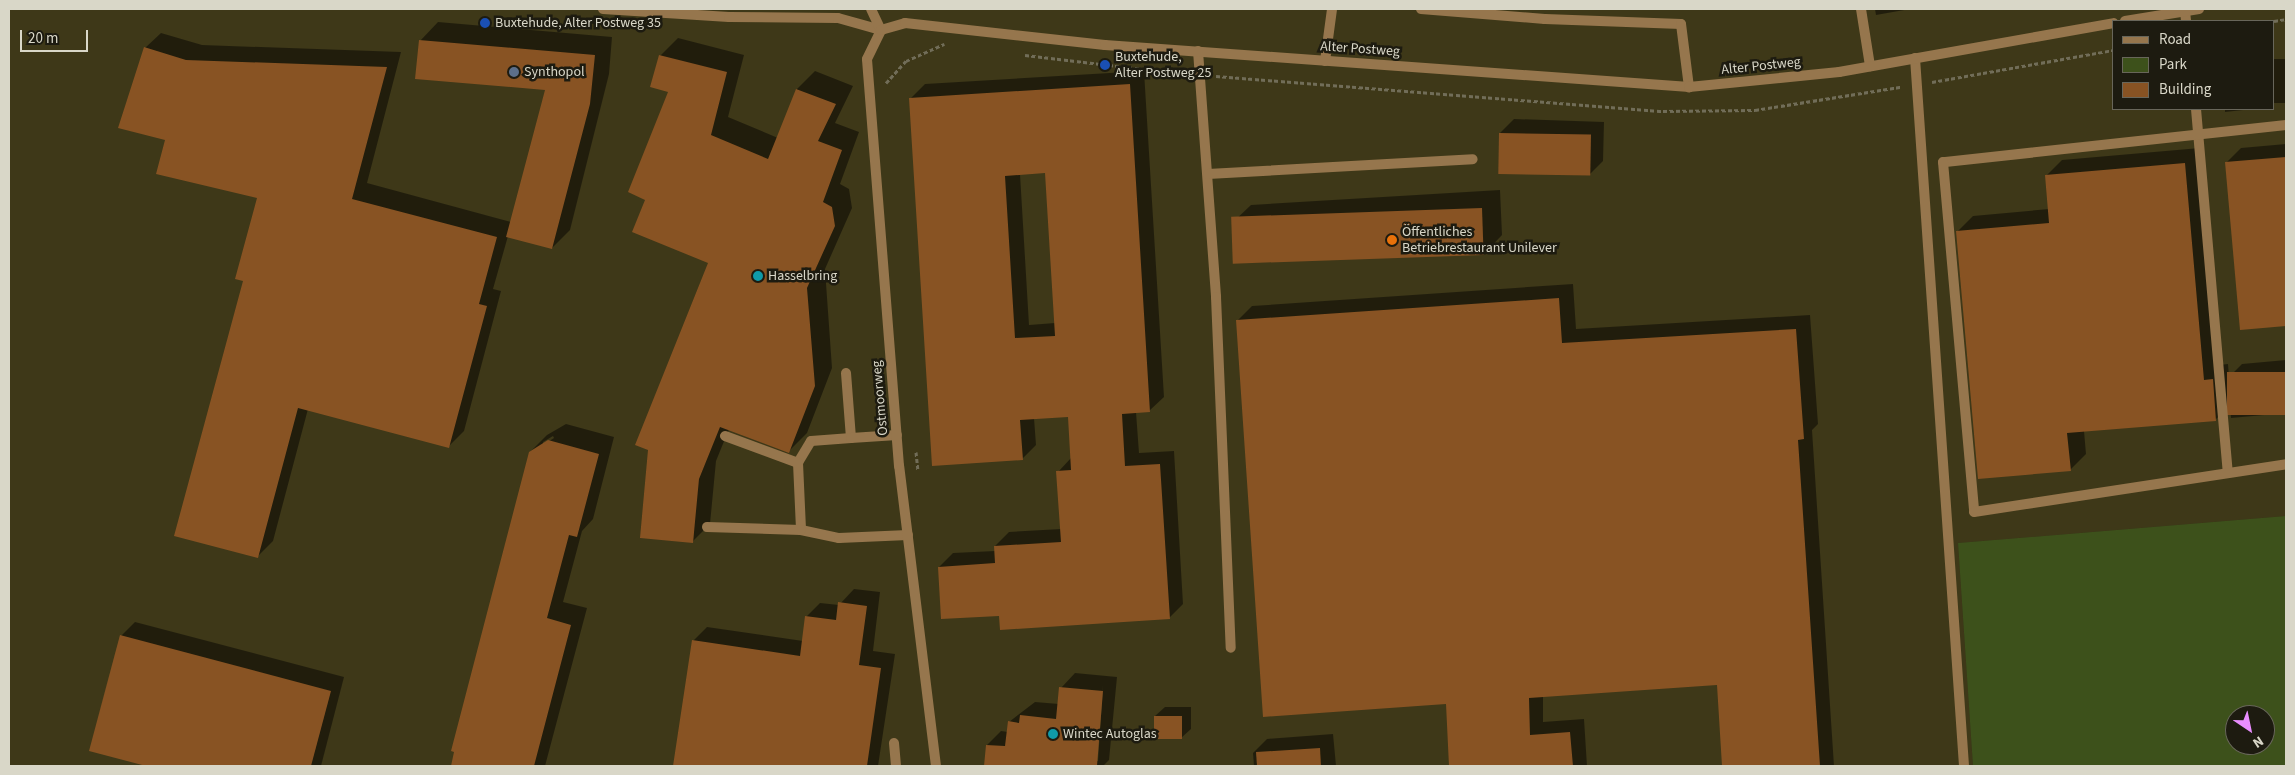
<!DOCTYPE html>
<meta charset="utf-8">
<style>
body{margin:0}
#map{position:relative;width:2295px;height:775px;overflow:hidden;background:#38331b;font-family:"Source Sans 3",sans-serif}
div>[style]{position:absolute}
.built>*{inset:0;background:#3e3818}
.green>*{inset:0;background:#3d511b}
.shadow>*{inset:0;background:#0007;transform-origin:0 0}
.building>*{inset:0;background:#885323;transform-origin:0 0}
.path>*{height:3px;margin-top:-1.5px;transform-origin:0;background:repeating-linear-gradient(90deg,#716d58 0 4px,transparent 0 6.5px)}
.service>*{height:10px;margin:-5px;padding:0 5px;transform-origin:5px;border-radius:5px;background:#96764d}
.minor>*{height:10px;margin:-5px;padding:0 5px;transform-origin:5px;border-radius:5px;background:#96764d}
.tertiary>*{height:10px;margin:-5px;padding:0 5px;transform-origin:5px;border-radius:5px;background:#96764d}
.dots>*{width:14px;height:14px;translate:-50% -50%;box-sizing:border-box;border:2px solid #1d1b10;border-radius:50%}
span{translate:-50% -50%;white-space:nowrap;text-align:center;line-height:1.15;-webkit-text-stroke:5px #1d1b10;paint-order:stroke}
.poi-label{font-size:14px;color:#d9d7c8}
.left{translate:0 -50%;text-align:left}
.street-label{font-size:14px;color:#d9d7c8}
.frame{position:absolute;inset:0;border:10px solid #d9d7c8;pointer-events:none}
.legend{position:absolute;left:2112px;top:20px;width:162px;height:90px;box-sizing:border-box;background:#1d1b10;border:1px solid #68665a;margin:0;padding:6px 9px;list-style:none;font-size:15px;color:#d9d7c8}
.legend li{display:flex;align-items:center;gap:10px;height:25px}
.legend b{width:25px;border:1px solid #68665a}
.north{position:absolute;left:2225px;top:705px;width:50px;height:50px;box-sizing:border-box;background:#1d1b10;border:1px solid #68665a;border-radius:50%;rotate:146deg;font-size:14px;font-weight:700;line-height:20px;text-align:center;color:#d9d7c8}
.north::after{content:'';display:block;margin:auto;width:18px;height:22px;background:#e98dfe;clip-path:polygon(50% 0,100% 100%,50% 72%,0 100%)}
.scale{position:absolute;left:20px;top:30px;width:68px;height:22px;box-sizing:border-box;border:2px solid #d9d7c8;border-top:0;padding-left:6px;font-size:15px;line-height:18px;white-space:nowrap;color:#d9d7c8;-webkit-text-stroke:4px #1d1b10;paint-order:stroke}
</style>
<div id="map">
<div class="built">
<i style="clip-path:polygon(evenodd,9px 9px,2286px 9px,2286px 516px,1958px 543px,1973px 766px,9px 766px,9px 9px,2114px 21px,2274px 21px,2274px 109px,2114px 109px,2114px 21px)"></i>
</div>
<div class="green">
<i style="clip-path:polygon(evenodd,2286px 516px,2286px 766px,1973px 766px,1958px 543px,2286px 516px,2235px 715px,2265px 715px,2265px 745px,2235px 745px,2235px 715px)"></i>
</div>
<div class="shadow">
<i style="clip-path:polygon(1875px 9px,1910px 9px,1876px 15px)"></i>
<i style="clip-path:polygon(438px 22px,612px 37px,609px 74px,570px 230px,552px 248px,508px 236px,493px 289px,501px 291px,464px 431px,448px 447px,308px 409px,273px 541px,257px 557px,258px 197px,167px 139px,145px 48px,161px 33px,202px 45px,401px 52px,367px 183px,511px 222px,547px 89px,420px 41px)"></i>
<i style="clip-path:polygon(678px 38px,744px 55px,728px 117px,778px 138px,797px 89px,815px 71px,853px 86px,835px 123px,859px 132px,840px 184px,849px 189px,852px 208px,825px 269px,832px 368px,807px 433px,789px 451px,729px 429px,716px 461px,710px 524px,693px 541px,710px 263px,647px 200px,670px 91px,660px 56px)"></i>
<i style="left:2286px;top:59px;width:44px;height:12px;rotate:90deg"></i>
<i style="clip-path:polygon(evenodd,1144px 71px,1164px 397px,1149px 411px,1136px 412px,1139px 453px,1174px 451px,1183px 604px,1169px 618px,1000px 614px,939px 567px,953px 553px,995px 551px,995px 546px,1009px 532px,1061px 529px,1058px 472px,1071px 458px,1069px 416px,1034px 418px,1036px 445px,1022px 459px,911px 98px,925px 84px,1144px 71px,1046px 172px,1055px 323px,1029px 325px,1020px 174px,1046px 172px)"></i>
<i style="clip-path:polygon(2225px 109px,2252px 109px,2225px 112px)"></i>
<i style="clip-path:polygon(1514px 119px,1604px 122px,1603px 161px,1589px 175px,1500px 133px)"></i>
<i style="clip-path:polygon(2286px 144px,2286px 325px,2241px 329px,2227px 162px,2241px 148px)"></i>
<i style="clip-path:polygon(2200px 148px,2219px 365px,2228px 364px,2229px 377px,2242px 364px,2286px 360px,2286px 413px,2231px 418px,2230px 405px,2216px 419px,2084px 431px,2086px 454px,2070px 470px,1957px 232px,1973px 216px,2049px 209px,2046px 176px,2062px 160px)"></i>
<i style="clip-path:polygon(1500px 190px,1502px 235px,1484px 254px,1232px 223px,1251px 205px)"></i>
<i style="clip-path:polygon(1573px 284px,1576px 329px,1810px 315px,1818px 424px,1812px 430px,1834px 766px,1723px 766px,1718px 684px,1543px 696px,1543px 722px,1584px 719px,1587px 766px,1451px 766px,1447px 702px,1238px 320px,1252px 306px)"></i>
<i style="clip-path:polygon(evenodd,566px 424px,614px 437px,593px 519px,582px 531px,563px 602px,587px 608px,545px 766px,452px 766px,530px 452px,547px 435px,566px 424px,553px 436px,554px 438px,543px 445px,543px 442px,553px 436px)"></i>
<i style="clip-path:polygon(854px 589px,880px 592px,873px 651px,895px 654px,878px 766px,674px 766px,693px 641px,707px 627px,803px 641px,806px 617px,820px 603px,839px 605px)"></i>
<i style="clip-path:polygon(135px 622px,344px 677px,321px 766px,151px 766px,90px 750px,121px 636px)"></i>
<i style="clip-path:polygon(evenodd,1075px 673px,1117px 677px,1109px 760px,1103px 766px,985px 765px,987px 745px,1001px 731px,1008px 732px,1009px 722px,1035px 702px,1059px 704px,1061px 688px,1075px 673px,1103px 685px,1098px 761px,1096px 761px,1103px 685px)"></i>
<i style="clip-path:polygon(1165px 707px,1191px 707px,1191px 729px,1181px 738px,1155px 716px)"></i>
<i style="clip-path:polygon(1333px 734px,1336px 766px,1254px 766px,1253px 753px,1267px 739px)"></i>
</div>
<div class="building">
<i style="clip-path:polygon(419px 40px,595px 55px,590px 104px,552px 249px,506px 237px,545px 90px,415px 79px)"></i>
<i style="clip-path:polygon(144px 47px,186px 60px,387px 67px,352px 199px,497px 237px,479px 304px,487px 306px,449px 448px,298px 408px,258px 558px,174px 536px,243px 281px,235px 279px,257px 198px,156px 174px,165px 140px,118px 128px)"></i>
<i style="clip-path:polygon(659px 55px,727px 72px,711px 135px,768px 159px,796px 89px,836px 104px,818px 141px,842px 150px,823px 202px,832px 207px,835px 226px,807px 288px,815px 386px,789px 453px,720px 427px,699px 479px,693px 543px,640px 538px,648px 450px,635px 445px,708px 263px,632px 232px,645px 200px,628px 192px,668px 92px,650px 87px)"></i>
<i style="clip-path:polygon(evenodd,1130px 84px,1150px 412px,1122px 414px,1125px 466px,1160px 464px,1170px 619px,1000px 630px,999px 616px,941px 619px,938px 567px,995px 563px,994px 546px,1061px 542px,1056px 471px,1071px 470px,1068px 417px,1020px 420px,1023px 460px,932px 466px,909px 98px,1130px 84px,1045px 173px,1055px 336px,1015px 338px,1005px 176px,1045px 173px)"></i>
<i style="left:1499px;top:133px;width:92px;height:41px;rotate:1deg"></i>
<i style="clip-path:polygon(2286px 157px,2286px 326px,2240px 330px,2225px 162px)"></i>
<i style="clip-path:polygon(2185px 163px,2204px 380px,2213px 379px,2216px 421px,2067px 433px,2071px 471px,1978px 479px,1956px 231px,2049px 223px,2045px 175px)"></i>
<i style="left:1482px;top:208px;width:47px;height:251px;rotate:88deg"></i>
<i style="clip-path:polygon(1559px 298px,1562px 343px,1796px 329px,1804px 439px,1798px 440px,1820px 766px,1722px 766px,1717px 685px,1529px 698px,1530px 735px,1570px 732px,1573px 766px,1449px 766px,1446px 704px,1263px 717px,1236px 320px)"></i>
<i style="left:2286px;top:372px;width:43px;height:59px;rotate:90deg"></i>
<i style="clip-path:polygon(548px 440px,599px 454px,577px 537px,569px 535px,547px 618px,571px 625px,534px 766px,451px 766px,454px 752px,451px 751px,529px 452px)"></i>
<i style="clip-path:polygon(838px 602px,867px 606px,859px 665px,881px 668px,867px 766px,673px 766px,692px 640px,800px 656px,805px 616px,836px 620px)"></i>
<i style="clip-path:polygon(120px 635px,331px 691px,311px 766px,146px 766px,89px 751px)"></i>
<i style="clip-path:polygon(1059px 687px,1103px 691px,1097px 766px,984px 766px,986px 745px,1005px 746px,1008px 721px,1019px 723px,1020px 715px,1056px 719px)"></i>
<i style="left:1154px;top:716px;width:28px;height:23px"></i>
<i style="clip-path:polygon(1320px 748px,1321px 766px,1257px 766px,1256px 752px)"></i>
</div>
<div class="path">
<i style="left:2274px;top:21px;width:12px;rotate:-9deg"></i>
<i style="left:1025px;top:55px;width:161px;rotate:6.8deg"></i>
<i style="left:1216px;top:76px;width:448px;rotate:4.5deg"></i>
<i style="left:1663px;top:111px;width:92px;rotate:-0.6deg"></i>
<i style="left:1755px;top:110px;width:148px;rotate:-9deg"></i>
<i style="left:1932px;top:82px;width:185px;rotate:-10deg"></i>
<i style="left:886px;top:83px;width:30px;rotate:-48deg"></i>
<i style="left:906px;top:61px;width:42px;rotate:-24.1deg"></i>
<i style="left:916px;top:452px;width:19px;rotate:84deg"></i>
</div>
<div class="service">
<i style="left:1421px;top:9px;width:124px;rotate:4.6deg"></i>
<i style="left:1545px;top:19px;width:136px;rotate:2.1deg"></i>
<i style="left:1681px;top:24px;width:64px;rotate:82.8deg"></i>
<i style="left:1861px;top:9px;width:58px;rotate:81deg"></i>
<i style="left:2185px;top:11px;width:10px;rotate:84deg"></i>
<i style="left:1198px;top:51px;width:247px;rotate:85.8deg"></i>
<i style="left:1216px;top:297px;width:351px;rotate:87.6deg"></i>
<i style="left:1915px;top:58px;width:710px;rotate:86.04deg"></i>
<i style="left:1325px;top:61px;width:52px;rotate:-82.3deg"></i>
<i style="left:2196px;top:109px;width:365px;rotate:85deg"></i>
<i style="left:2286px;top:125px;width:345px;rotate:173.8deg"></i>
<i style="left:1943px;top:162px;width:351px;rotate:84.9deg"></i>
<i style="left:1974px;top:512px;width:316px;rotate:-8.7deg"></i>
<i style="left:1208px;top:174px;width:265px;rotate:-3.2deg"></i>
<i style="left:846px;top:373px;width:65px;rotate:85.6deg"></i>
<i style="left:851px;top:438px;width:40px;rotate:175.7deg"></i>
<i style="left:811px;top:441px;width:26px;rotate:121deg"></i>
<i style="left:798px;top:463px;width:67px;rotate:87.4deg"></i>
<i style="left:801px;top:530px;width:39px;rotate:12deg"></i>
<i style="left:839px;top:538px;width:69px;rotate:-2.5deg"></i>
<i style="left:725px;top:436px;width:78px;rotate:20.3deg"></i>
<i style="left:851px;top:438px;width:46px;rotate:-3.7deg"></i>
<i style="left:707px;top:527px;width:94px;rotate:1.8deg"></i>
<i style="left:894px;top:743px;width:23px;rotate:85deg"></i>
</div>
<div class="minor">
<i style="left:603px;top:9px;width:126px;rotate:3.6deg"></i>
<i style="left:729px;top:17px;width:109px;rotate:0.5deg"></i>
<i style="left:838px;top:18px;width:45px;rotate:15.6deg"></i>
<i style="left:871px;top:9px;width:23px;rotate:65deg"></i>
</div>
<div class="tertiary">
<i style="left:2125px;top:21px;width:75px;rotate:-9.2deg"></i>
<i style="left:936px;top:766px;width:302px;rotate:-97deg"></i>
<i style="left:899px;top:466px;width:408px;rotate:-94.5deg"></i>
<i style="left:867px;top:59px;width:32px;rotate:-64deg"></i>
<i style="left:881px;top:30px;width:25px;rotate:-16deg"></i>
<i style="left:905px;top:23px;width:201px;rotate:6.3deg"></i>
<i style="left:1105px;top:45px;width:586px;rotate:4.11deg"></i>
<i style="left:1689px;top:87px;width:151px;rotate:-5.7deg"></i>
<i style="left:1839px;top:72px;width:279px;rotate:-10.1deg"></i>
</div>
<div class="dots">
<i style="left:485px;top:23px;background:#1a4fb4"></i>
<i style="left:1105px;top:65px;background:#1a4fb4"></i>
<i style="left:514px;top:72px;background:#5c6f8a"></i>
<i style="left:1392px;top:240px;background:#e8710a"></i>
<i style="left:758px;top:276px;background:#0f9aa8"></i>
<i style="left:1053px;top:734px;background:#0f9aa8"></i>
</div>
<div class="poi-label">
<span class="left" style="left:495px;top:23px">Buxtehude, Alter Postweg 35</span>
<span class="left" style="left:1115px;top:65px">Buxtehude,<br>Alter Postweg 25</span>
<span class="left" style="left:524px;top:72px">Synthopol</span>
<span class="left" style="left:1402px;top:240px">Öffentliches<br>Betriebrestaurant Unilever</span>
<span class="left" style="left:768px;top:276px">Hasselbring</span>
<span class="left" style="left:1063px;top:734px">Wintec Autoglas</span>
</div>
<div class="street-label">
<span style="left:1360px;top:49px;rotate:4deg">Alter Postweg</span>
<span style="left:1761px;top:66px;rotate:-6deg">Alter Postweg</span>
<span style="left:880px;top:398px;rotate:-95deg">Ostmoorweg</span>
</div>
<div class="frame"></div>
<ul class="legend">
<li><b style="height:6px;background:#96764d"></b>Road</li>
<li><b style="height:14px;background:#3d511b"></b>Park</li>
<li><b style="height:14px;background:#885323"></b>Building</li>
</ul>
<div class="north">N</div>
<div class="scale">20 m</div>
</div>
